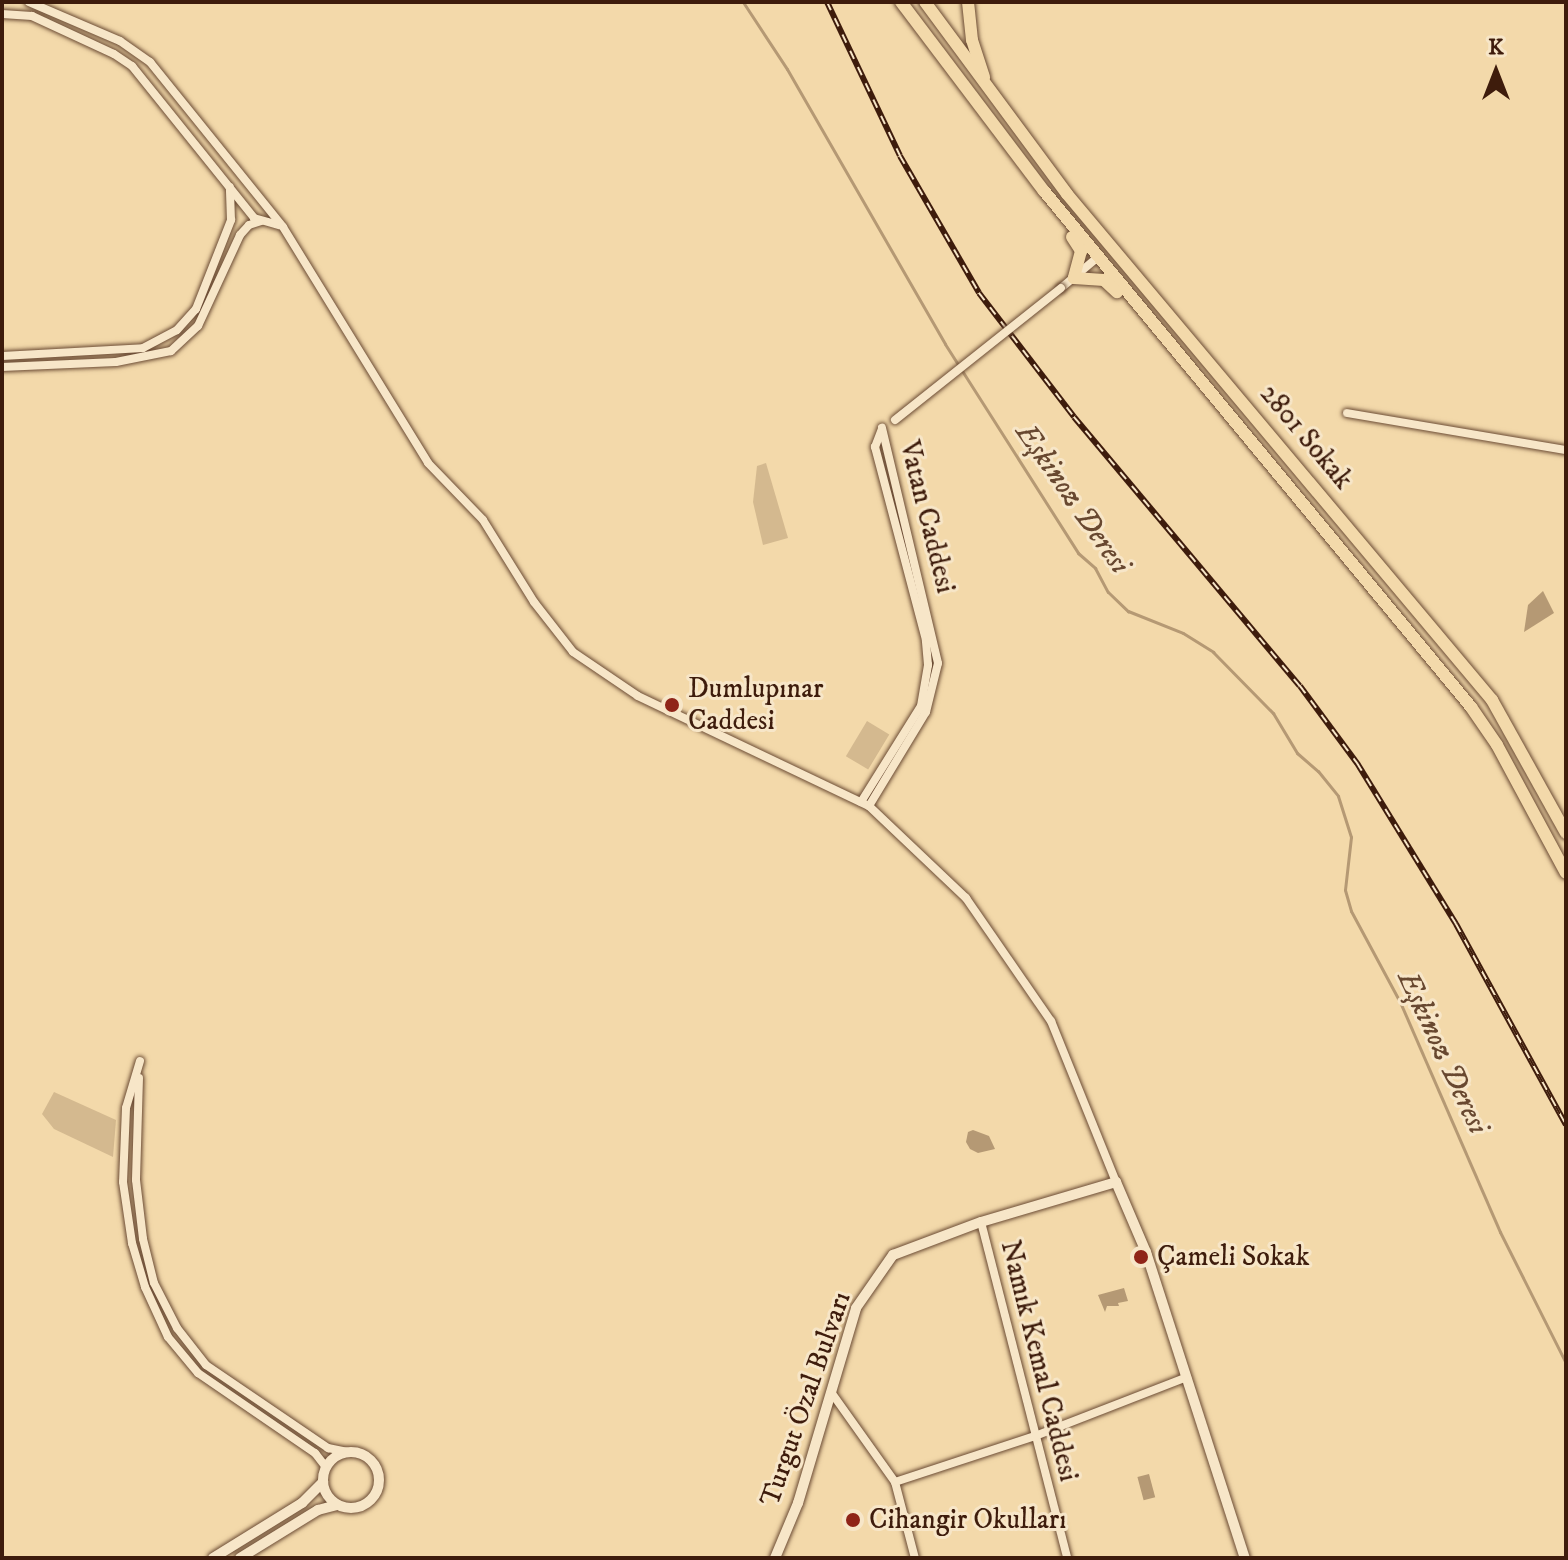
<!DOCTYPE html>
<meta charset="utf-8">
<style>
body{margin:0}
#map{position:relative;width:1568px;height:1560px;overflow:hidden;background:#f3d9aa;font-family:"IM FELL DW Pica",serif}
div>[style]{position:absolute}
.green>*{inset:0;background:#d4b98f;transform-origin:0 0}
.water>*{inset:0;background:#b59974;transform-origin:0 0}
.stream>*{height:3px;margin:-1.5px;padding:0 1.5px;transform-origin:1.5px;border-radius:1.5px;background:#b59974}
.roads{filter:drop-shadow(0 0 2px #6b4b34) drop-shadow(0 0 2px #6b4b34)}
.minor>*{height:8px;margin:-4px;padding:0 4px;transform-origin:4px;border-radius:4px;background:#f7e6c8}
.tertiary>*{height:10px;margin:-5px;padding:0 5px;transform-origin:5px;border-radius:5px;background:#f7e6c8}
.tertiary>.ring{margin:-5px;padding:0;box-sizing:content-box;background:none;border:10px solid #f7e6c8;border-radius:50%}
.primary>*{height:12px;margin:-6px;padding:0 6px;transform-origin:6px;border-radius:6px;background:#f3d9aa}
.rail>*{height:6px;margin-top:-3px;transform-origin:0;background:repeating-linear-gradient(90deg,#f7e6c8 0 9px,#3e1c0c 0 18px);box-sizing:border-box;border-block:2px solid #3e1c0c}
.bridges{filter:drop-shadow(0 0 2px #6b4b34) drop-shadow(0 0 2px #6b4b34)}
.minor-bridge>*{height:8px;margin:-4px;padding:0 4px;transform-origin:4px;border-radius:4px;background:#f7e6c8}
.dots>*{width:22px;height:22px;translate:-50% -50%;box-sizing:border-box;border:4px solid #f7e6c8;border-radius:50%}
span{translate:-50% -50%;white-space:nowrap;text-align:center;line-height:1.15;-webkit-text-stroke:6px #f7e6c8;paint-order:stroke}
.street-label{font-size:28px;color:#3e1c0c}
.poi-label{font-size:28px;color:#3e1c0c}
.left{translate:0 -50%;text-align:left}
.water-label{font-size:30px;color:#684830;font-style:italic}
.frame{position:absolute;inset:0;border:4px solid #3e1c0c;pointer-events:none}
.north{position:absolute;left:1456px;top:32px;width:80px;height:80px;-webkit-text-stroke:6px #f7e6c8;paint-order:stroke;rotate:0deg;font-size:22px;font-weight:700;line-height:32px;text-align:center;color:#3e1c0c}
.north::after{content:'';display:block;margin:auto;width:28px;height:36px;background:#3e1c0c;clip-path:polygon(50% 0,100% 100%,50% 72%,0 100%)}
</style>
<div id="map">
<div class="green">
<i style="clip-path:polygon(766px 463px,788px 538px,763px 545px,753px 502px,757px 466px)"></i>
<i style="left:867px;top:721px;width:26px;height:41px;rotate:31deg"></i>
<i style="clip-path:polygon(54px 1092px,116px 1120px,113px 1157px,54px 1129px,42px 1114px)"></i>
</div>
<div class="water">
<i style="clip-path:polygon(1543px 591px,1554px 613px,1524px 632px,1528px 605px)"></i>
<i style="clip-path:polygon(973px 1130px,989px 1136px,995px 1149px,978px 1153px,970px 1149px,966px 1142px,968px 1132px)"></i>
<i style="clip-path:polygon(1124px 1288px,1128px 1301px,1118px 1303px,1119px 1306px,1107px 1306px,1105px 1312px,1098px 1295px)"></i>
<i style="left:1149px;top:1474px;width:24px;height:12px;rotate:75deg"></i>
</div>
<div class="stream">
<i style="left:743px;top:2px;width:80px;rotate:56.7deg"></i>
<i style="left:787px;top:69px;width:317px;rotate:60.1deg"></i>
<i style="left:945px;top:344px;width:248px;rotate:57.5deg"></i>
<i style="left:1078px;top:553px;width:23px;rotate:41deg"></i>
<i style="left:1095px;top:568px;width:27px;rotate:62deg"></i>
<i style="left:1108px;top:592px;width:28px;rotate:44deg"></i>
<i style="left:1128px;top:611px;width:59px;rotate:21.8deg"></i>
<i style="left:1183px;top:633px;width:36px;rotate:32deg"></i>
<i style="left:1213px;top:652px;width:86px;rotate:45.5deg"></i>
<i style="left:1273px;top:713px;width:47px;rotate:59deg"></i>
<i style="left:1297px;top:753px;width:28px;rotate:41deg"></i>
<i style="left:1318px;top:771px;width:32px;rotate:51deg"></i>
<i style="left:1338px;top:796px;width:43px;rotate:72.4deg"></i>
<i style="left:1351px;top:837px;width:53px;rotate:96.5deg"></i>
<i style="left:1345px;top:890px;width:22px;rotate:74deg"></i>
<i style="left:1351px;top:911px;width:103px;rotate:61.7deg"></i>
<i style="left:1400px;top:1002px;width:251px;rotate:66.5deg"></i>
<i style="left:1500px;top:1232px;width:147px;rotate:63.3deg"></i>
</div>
<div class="roads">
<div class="minor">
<i style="left:29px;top:2px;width:99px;rotate:23.2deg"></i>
<i style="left:120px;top:41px;width:37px;rotate:35deg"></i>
<i style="left:150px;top:62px;width:212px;rotate:51.1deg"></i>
<i style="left:283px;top:227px;width:277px;rotate:58.4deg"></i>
<i style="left:428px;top:463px;width:79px;rotate:46deg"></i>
<i style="left:483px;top:520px;width:97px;rotate:58.1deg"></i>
<i style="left:534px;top:602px;width:63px;rotate:52deg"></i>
<i style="left:573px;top:652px;width:78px;rotate:34.1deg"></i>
<i style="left:638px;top:696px;width:256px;rotate:25.5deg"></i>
<i style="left:869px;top:806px;width:134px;rotate:43.5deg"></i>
<i style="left:966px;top:898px;width:150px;rotate:55.4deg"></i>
<i style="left:1051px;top:1021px;width:174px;rotate:68deg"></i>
<i style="left:2px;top:14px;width:30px;rotate:4deg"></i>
<i style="left:32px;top:16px;width:90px;rotate:24.9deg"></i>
<i style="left:114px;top:54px;width:22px;rotate:34deg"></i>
<i style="left:132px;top:66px;width:195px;rotate:51.2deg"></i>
<i style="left:254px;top:218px;width:26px;rotate:16deg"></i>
<i style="left:1061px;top:288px;width:48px;rotate:-40deg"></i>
<i style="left:2px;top:356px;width:141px;rotate:-3.2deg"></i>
<i style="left:143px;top:348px;width:38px;rotate:-28deg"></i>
<i style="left:177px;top:330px;width:28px;rotate:-48deg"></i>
<i style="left:196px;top:309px;width:96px;rotate:-68.5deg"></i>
<i style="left:231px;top:220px;width:33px;rotate:-92deg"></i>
<i style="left:2px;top:367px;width:114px;rotate:-2.5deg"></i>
<i style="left:116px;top:362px;width:56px;rotate:-11.3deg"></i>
<i style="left:171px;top:351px;width:37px;rotate:-43deg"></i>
<i style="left:198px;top:326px;width:100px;rotate:-65.2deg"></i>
<i style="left:240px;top:235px;width:13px;rotate:-48deg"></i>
<i style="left:249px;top:225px;width:13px;rotate:-18deg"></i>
<i style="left:1347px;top:413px;width:222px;rotate:9.6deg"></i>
<i style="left:861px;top:802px;width:113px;rotate:-58deg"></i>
<i style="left:921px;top:706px;width:42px;rotate:-80.3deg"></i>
<i style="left:928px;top:665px;width:25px;rotate:-95deg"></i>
<i style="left:926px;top:640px;width:200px;rotate:-104.8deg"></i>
<i style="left:875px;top:447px;width:19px;rotate:-69deg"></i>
<i style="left:869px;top:806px;width:110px;rotate:-58.8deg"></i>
<i style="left:926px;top:712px;width:50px;rotate:-76.2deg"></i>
<i style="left:938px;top:663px;width:242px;rotate:-103.4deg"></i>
<i style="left:140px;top:1061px;width:49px;rotate:106.6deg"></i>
<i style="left:126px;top:1108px;width:74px;rotate:92.3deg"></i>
<i style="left:123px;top:1182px;width:62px;rotate:81.6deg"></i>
<i style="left:132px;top:1243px;width:46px;rotate:73.5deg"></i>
<i style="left:145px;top:1287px;width:55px;rotate:65.3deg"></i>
<i style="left:168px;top:1337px;width:47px;rotate:50.2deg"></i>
<i style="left:198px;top:1373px;width:142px;rotate:34.4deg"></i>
<i style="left:315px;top:1453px;width:18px;rotate:52deg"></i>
<i style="left:139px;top:1078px;width:102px;rotate:91.7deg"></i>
<i style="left:136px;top:1180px;width:59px;rotate:83.2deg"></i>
<i style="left:143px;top:1239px;width:45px;rotate:76deg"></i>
<i style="left:154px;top:1283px;width:51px;rotate:62.9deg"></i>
<i style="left:177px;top:1328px;width:47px;rotate:51.9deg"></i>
<i style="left:206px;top:1365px;width:148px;rotate:34.2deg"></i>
<i style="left:328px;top:1448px;width:20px;rotate:11deg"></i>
<i style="left:981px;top:1222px;width:347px;rotate:75.6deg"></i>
<i style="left:831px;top:1392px;width:110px;rotate:54.6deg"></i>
<i style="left:895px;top:1482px;width:79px;rotate:75.3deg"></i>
<i style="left:895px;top:1482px;width:147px;rotate:-18.2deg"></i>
<i style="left:1035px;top:1436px;width:163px;rotate:-21.2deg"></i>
</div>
<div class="tertiary">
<i class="ring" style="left:323px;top:1452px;width:46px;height:46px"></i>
<i style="left:213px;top:1558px;width:105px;rotate:-31.7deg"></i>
<i style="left:302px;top:1503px;width:30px;rotate:-45deg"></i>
<i style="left:240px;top:1558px;width:92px;rotate:-31.6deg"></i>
<i style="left:318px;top:1510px;width:20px;rotate:-15deg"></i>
<i style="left:775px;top:1558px;width:60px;rotate:-67.3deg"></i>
<i style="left:798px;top:1503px;width:203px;rotate:-73.4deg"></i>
<i style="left:856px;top:1308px;width:65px;rotate:-55.1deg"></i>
<i style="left:893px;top:1255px;width:94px;rotate:-20.6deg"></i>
<i style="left:981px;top:1222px;width:141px;rotate:-16.5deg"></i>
<i style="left:1116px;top:1182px;width:76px;rotate:66.8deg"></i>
<i style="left:1146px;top:1252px;width:322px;rotate:72.1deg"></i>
</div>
<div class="primary">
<i style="left:901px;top:2px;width:237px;rotate:52.9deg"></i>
<i style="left:1044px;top:191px;width:670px;rotate:50.39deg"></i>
<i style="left:1471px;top:707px;width:46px;rotate:55.6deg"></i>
<i style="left:1497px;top:745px;width:145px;rotate:61.7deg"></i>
<i style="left:925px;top:2px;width:239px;rotate:53.5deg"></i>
<i style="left:1067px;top:194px;width:661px;rotate:49.97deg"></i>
<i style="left:1492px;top:700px;width:152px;rotate:60.9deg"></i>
<i style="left:968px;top:2px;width:38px;rotate:84deg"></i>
<i style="left:972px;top:40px;width:39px;rotate:72deg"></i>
<i style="left:1072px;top:237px;width:17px;rotate:57deg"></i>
<i style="left:1081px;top:251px;width:28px;rotate:105deg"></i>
<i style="left:1074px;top:278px;width:30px;rotate:4deg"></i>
<i style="left:1104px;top:280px;width:18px;rotate:43deg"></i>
</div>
</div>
<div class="rail">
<i style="left:827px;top:2px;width:170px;rotate:64.6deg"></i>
<i style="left:900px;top:156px;width:158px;rotate:60deg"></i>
<i style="left:979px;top:293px;width:156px;rotate:52.5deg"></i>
<i style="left:1074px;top:417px;width:351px;rotate:50deg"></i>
<i style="left:1300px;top:686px;width:96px;rotate:53.5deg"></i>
<i style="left:1357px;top:763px;width:189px;rotate:58.4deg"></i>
<i style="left:1456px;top:924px;width:229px;rotate:61.3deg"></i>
</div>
<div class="bridges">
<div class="minor-bridge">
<i style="left:895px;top:420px;width:212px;rotate:-38.5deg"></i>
</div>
</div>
<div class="dots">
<i style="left:672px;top:705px;background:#8f2418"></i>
<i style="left:1141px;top:1257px;background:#8f2418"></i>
<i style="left:853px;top:1520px;background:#8f2418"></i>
</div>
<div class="street-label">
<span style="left:1306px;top:437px;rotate:50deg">2801 Sokak</span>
<span style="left:927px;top:517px;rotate:76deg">Vatan Caddesi</span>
<span style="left:1039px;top:1361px;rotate:76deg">Namık Kemal Caddesi</span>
<span style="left:806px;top:1399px;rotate:-71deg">Turgut Özal Bulvarı</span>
</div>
<div class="poi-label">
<span class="left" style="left:688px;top:705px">Dumlupınar<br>Caddesi</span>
<span class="left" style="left:1157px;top:1257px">Çameli Sokak</span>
<span class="left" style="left:869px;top:1520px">Cihangir Okulları</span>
</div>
<div class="water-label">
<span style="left:1072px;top:499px;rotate:55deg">Eşkinoz Deresi</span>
<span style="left:1442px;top:1053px;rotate:65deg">Eşkinoz Deresi</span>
</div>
<div class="frame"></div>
<div class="north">K</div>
</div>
